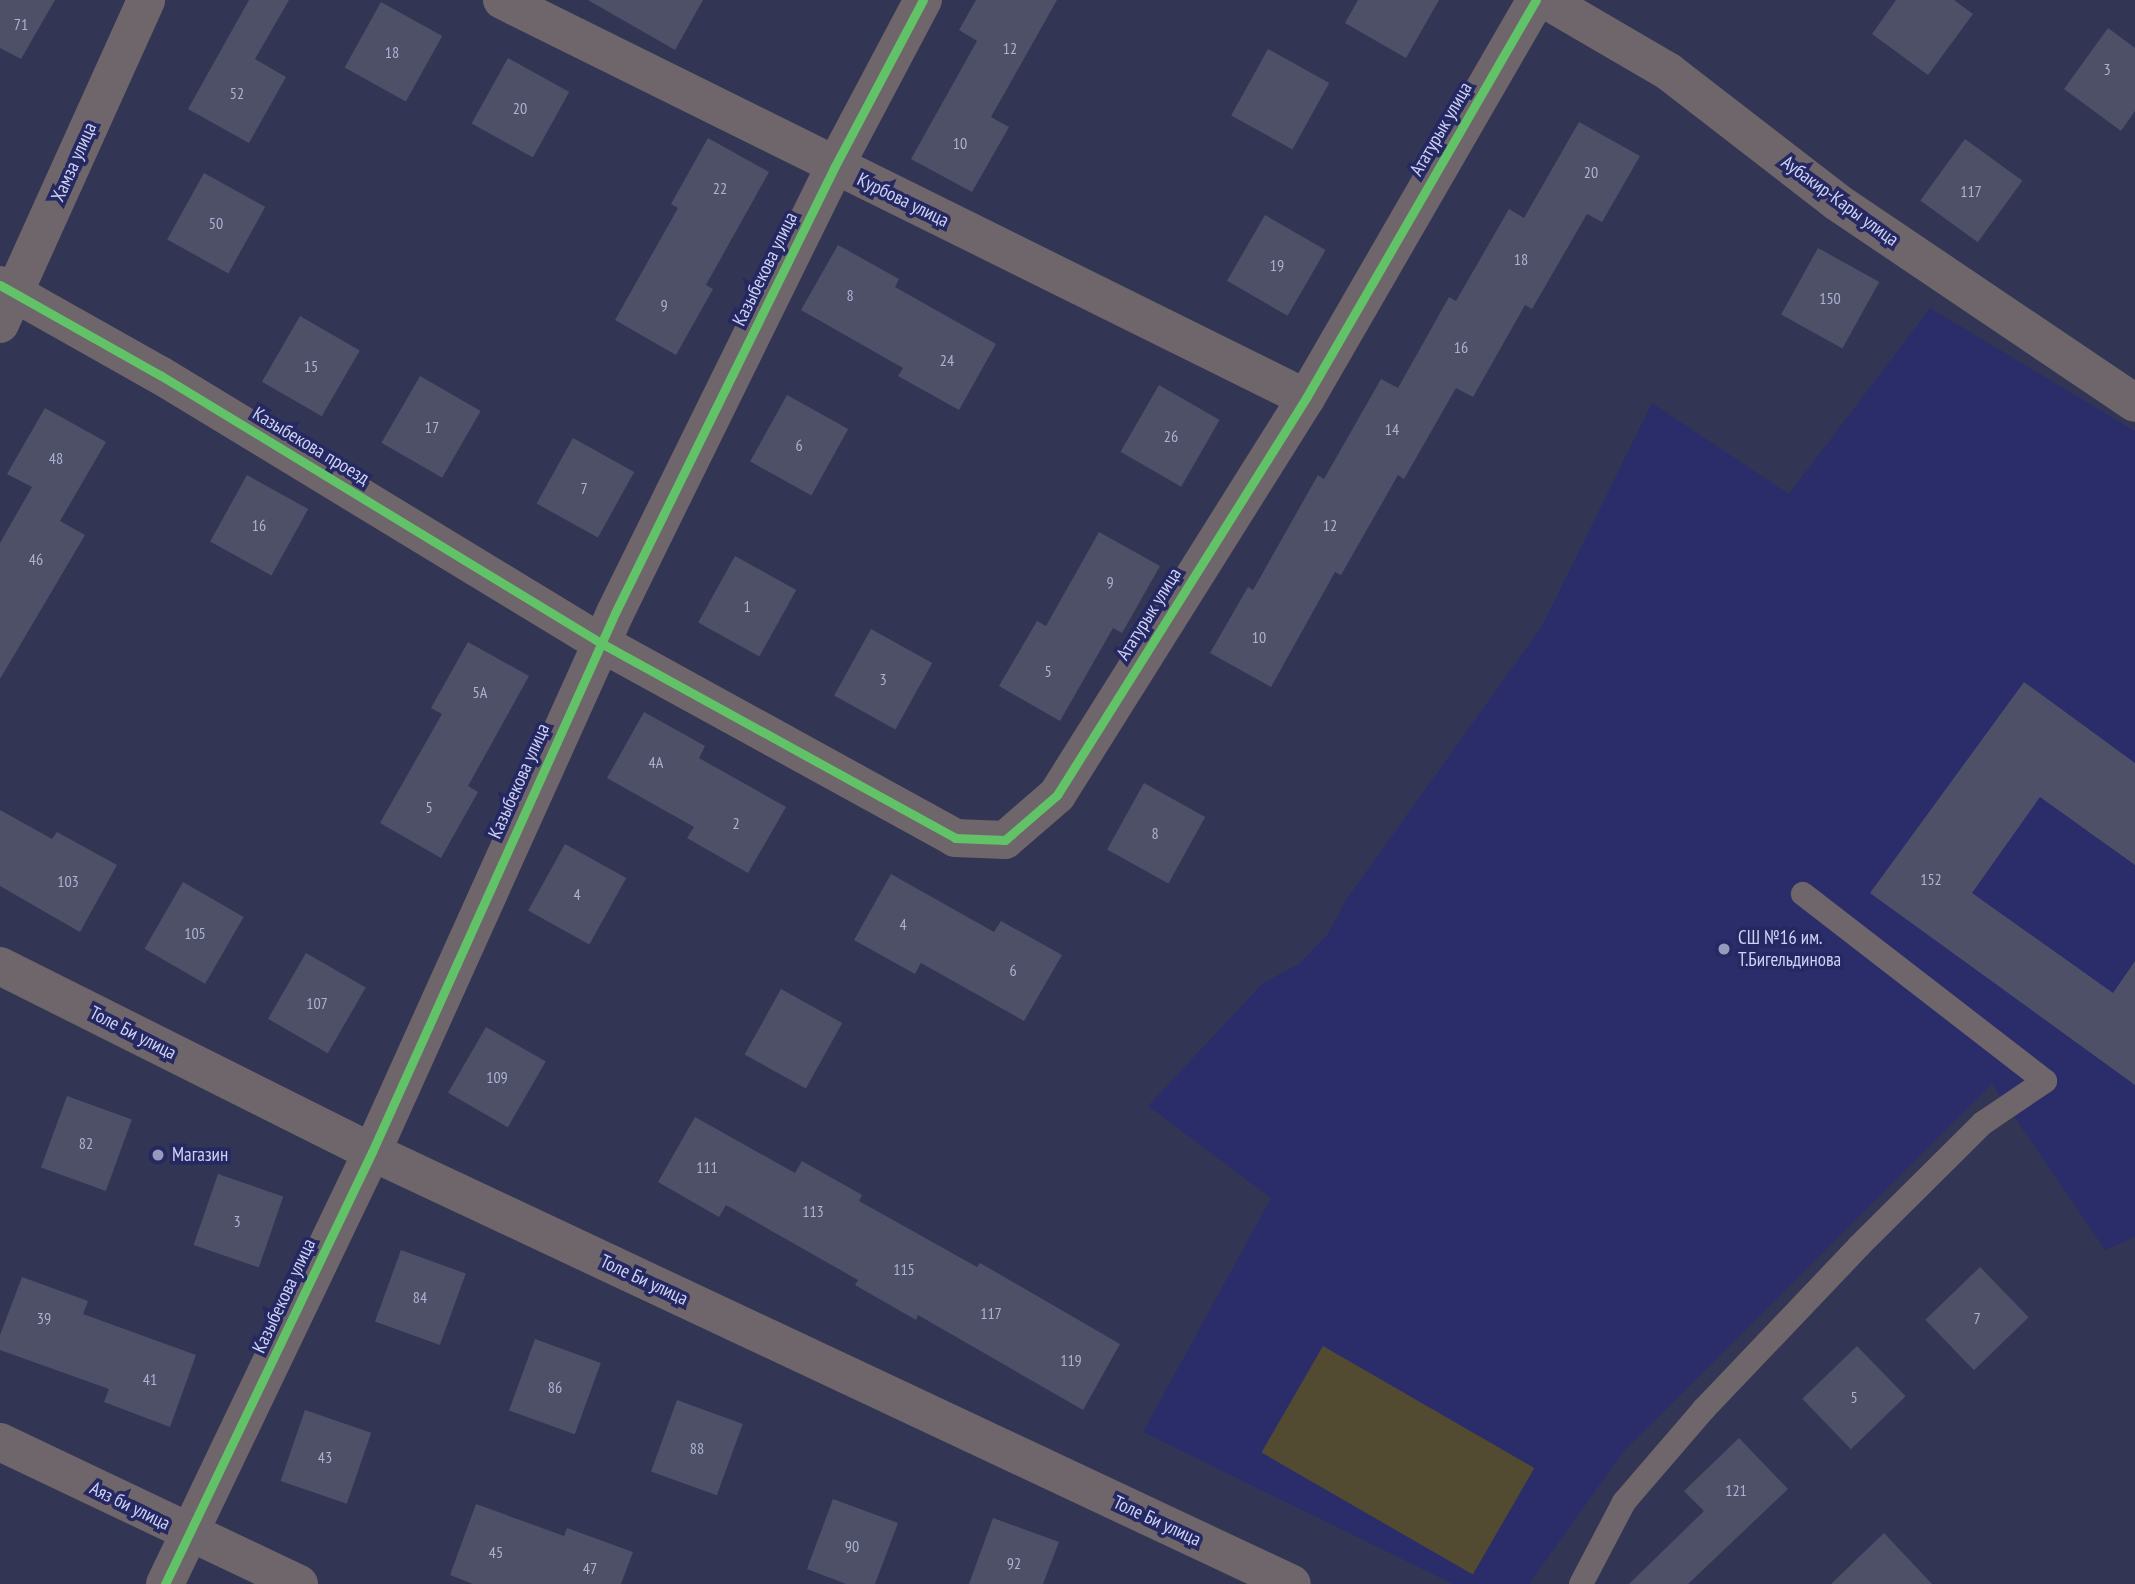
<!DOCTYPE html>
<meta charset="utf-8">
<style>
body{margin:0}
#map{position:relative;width:2135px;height:1584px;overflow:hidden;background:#333554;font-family:"PT Sans Narrow",sans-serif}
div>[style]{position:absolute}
.built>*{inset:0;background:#2b2d6a}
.green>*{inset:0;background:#524b32;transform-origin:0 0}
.building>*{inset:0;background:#4e5068;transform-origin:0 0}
.service>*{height:24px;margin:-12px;padding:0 12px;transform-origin:12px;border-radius:12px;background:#6e666a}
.minor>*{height:38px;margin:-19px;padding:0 19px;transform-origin:19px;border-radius:19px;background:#6e666a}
.tertiary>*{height:38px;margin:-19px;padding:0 19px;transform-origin:19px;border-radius:19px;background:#6e666a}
.cycleway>*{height:9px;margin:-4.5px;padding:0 4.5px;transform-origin:4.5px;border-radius:4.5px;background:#61c268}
.dots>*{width:19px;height:19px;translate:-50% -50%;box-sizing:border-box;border:4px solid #252861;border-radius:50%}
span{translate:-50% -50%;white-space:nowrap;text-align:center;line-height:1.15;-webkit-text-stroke:7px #252861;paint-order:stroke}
.number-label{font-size:16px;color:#acb2d2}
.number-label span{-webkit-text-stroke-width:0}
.street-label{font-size:19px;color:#ccd2f6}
.poi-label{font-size:19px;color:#ccd2f6}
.left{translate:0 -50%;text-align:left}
</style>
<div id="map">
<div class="built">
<i style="clip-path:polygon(1930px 308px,2135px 431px,2135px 1237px,2105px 1250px,1992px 1084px,1623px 1452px,1529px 1584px,1453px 1584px,1143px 1432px,1271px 1198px,1148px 1106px,1263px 983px,1299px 964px,1327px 935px,1346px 900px,1542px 626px,1652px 403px,1789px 494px)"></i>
</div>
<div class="green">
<i style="left:1323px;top:1346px;width:244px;height:123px;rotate:30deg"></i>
</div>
<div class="building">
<i style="clip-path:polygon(0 0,55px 0,21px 59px,0 48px)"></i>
<i style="clip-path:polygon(249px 0,289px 0,255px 59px,286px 77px,249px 143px,188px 109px)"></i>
<i style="clip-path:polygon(588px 0,703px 0,675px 50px)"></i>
<i style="clip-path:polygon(976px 0,1057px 0,991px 117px,1009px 127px,972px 192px,911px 159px,977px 41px,959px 30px)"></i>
<i style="clip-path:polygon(1358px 0,1439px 0,1406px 58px,1345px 23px)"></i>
<i style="clip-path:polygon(1896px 0,1954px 0,1973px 14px,1928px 75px,1872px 34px)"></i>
<i style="left:381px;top:2px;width:70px;height:75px;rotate:29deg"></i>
<i style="clip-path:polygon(2108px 28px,2135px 48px,2135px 111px,2121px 131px,2064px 89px)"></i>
<i style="left:1268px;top:49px;width:70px;height:76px;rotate:29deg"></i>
<i style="left:508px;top:58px;width:70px;height:75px;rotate:29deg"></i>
<i style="clip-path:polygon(1579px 122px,1640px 156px,1602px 222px,1587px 214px,1532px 309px,1525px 305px,1473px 397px,1456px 388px,1404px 479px,1398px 475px,1341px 575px,1335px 572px,1271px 687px,1210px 653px,1248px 587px,1253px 590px,1318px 475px,1324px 479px,1381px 379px,1398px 388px,1449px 297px,1456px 301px,1509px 209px,1524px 218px)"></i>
<i style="clip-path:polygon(708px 138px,769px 172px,706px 285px,713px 289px,676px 355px,615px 320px,678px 208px,671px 204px)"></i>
<i style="left:1965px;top:139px;width:71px;height:76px;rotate:36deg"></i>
<i style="left:204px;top:173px;width:70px;height:76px;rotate:29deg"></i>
<i style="left:1265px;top:215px;width:70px;height:76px;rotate:30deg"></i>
<i style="clip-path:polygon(838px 245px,899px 279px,895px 287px,996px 344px,959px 410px,898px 376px,903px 368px,801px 310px)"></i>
<i style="left:1818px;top:248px;width:70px;height:76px;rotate:29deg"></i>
<i style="left:300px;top:316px;width:69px;height:76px;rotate:30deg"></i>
<i style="left:420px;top:376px;width:70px;height:77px;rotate:30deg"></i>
<i style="left:1159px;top:385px;width:70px;height:77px;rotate:30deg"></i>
<i style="left:787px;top:395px;width:70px;height:76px;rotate:29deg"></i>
<i style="clip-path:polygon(45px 408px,106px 442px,60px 521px,85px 535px,0 679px,0 543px,32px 487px,7px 474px)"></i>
<i style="left:573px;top:438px;width:70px;height:75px;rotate:29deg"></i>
<i style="left:247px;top:475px;width:70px;height:76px;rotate:29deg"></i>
<i style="clip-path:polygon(1099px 532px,1160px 566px,1122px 633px,1113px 628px,1060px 721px,999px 686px,1037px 621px,1046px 626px)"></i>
<i style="left:735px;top:556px;width:70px;height:76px;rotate:29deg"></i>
<i style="left:871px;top:629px;width:70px;height:76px;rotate:29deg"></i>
<i style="clip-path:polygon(468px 642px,529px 676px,468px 786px,478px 792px,441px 858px,380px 823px,442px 714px,431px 708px)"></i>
<i style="clip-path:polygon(2024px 682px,2135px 763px,2135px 865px,2040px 797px,1972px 893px,2113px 993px,2135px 961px,2135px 1085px,1870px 893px)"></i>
<i style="clip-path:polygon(644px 712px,705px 746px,699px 758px,786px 807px,748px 873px,687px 838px,694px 827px,607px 778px)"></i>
<i style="left:1144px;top:783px;width:70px;height:76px;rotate:29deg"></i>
<i style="clip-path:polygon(0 810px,52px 839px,57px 832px,117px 865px,80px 932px,0 886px)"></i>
<i style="left:565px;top:844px;width:70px;height:76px;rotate:29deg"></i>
<i style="clip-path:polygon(891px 874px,994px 932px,1001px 921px,1062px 955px,1024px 1021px,921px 963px,915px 974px,854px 940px)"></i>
<i style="left:183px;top:882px;width:70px;height:77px;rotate:30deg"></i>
<i style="left:306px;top:953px;width:69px;height:76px;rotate:30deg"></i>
<i style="left:781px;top:989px;width:70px;height:75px;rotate:29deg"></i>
<i style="left:486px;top:1027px;width:69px;height:76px;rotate:30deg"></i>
<i style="left:67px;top:1096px;width:69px;height:76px;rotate:20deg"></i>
<i style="clip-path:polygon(695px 1117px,795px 1173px,802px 1161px,862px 1195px,859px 1201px,977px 1267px,980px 1263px,1120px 1344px,1083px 1410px,918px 1315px,916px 1320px,855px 1285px,858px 1280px,726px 1205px,719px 1217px,658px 1182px)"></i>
<i style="left:218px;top:1174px;width:69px;height:75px;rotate:19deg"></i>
<i style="left:401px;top:1250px;width:69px;height:76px;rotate:20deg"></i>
<i style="left:1980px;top:1267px;width:70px;height:76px;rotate:46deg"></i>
<i style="clip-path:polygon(22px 1277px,88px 1301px,83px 1314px,196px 1355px,170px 1427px,104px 1402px,109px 1389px,0 1350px,0 1335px)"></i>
<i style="left:535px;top:1339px;width:70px;height:76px;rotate:20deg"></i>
<i style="left:1857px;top:1346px;width:70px;height:76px;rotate:46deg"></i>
<i style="left:677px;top:1400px;width:70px;height:76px;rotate:20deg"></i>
<i style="left:305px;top:1410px;width:70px;height:75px;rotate:19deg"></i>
<i style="clip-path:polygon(1739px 1438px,1788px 1489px,1688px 1584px,1629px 1584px,1704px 1511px,1684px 1491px)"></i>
<i style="clip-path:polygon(833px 1499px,898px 1523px,875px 1584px,846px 1584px,807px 1569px)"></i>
<i style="clip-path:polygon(476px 1504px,564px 1536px,567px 1528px,633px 1552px,621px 1584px,473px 1584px,450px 1575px)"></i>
<i style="clip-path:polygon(993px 1518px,1059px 1542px,1043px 1584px,969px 1584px)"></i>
<i style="clip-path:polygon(1884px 1533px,1932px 1584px,1831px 1584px)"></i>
</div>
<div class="service">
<i style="left:1581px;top:1584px;width:93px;rotate:-62.3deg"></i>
<i style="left:1624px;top:1502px;width:123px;rotate:-49.3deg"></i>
<i style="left:1704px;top:1409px;width:225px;rotate:-46.4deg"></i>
<i style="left:1859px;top:1246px;width:175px;rotate:-44.8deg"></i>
<i style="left:1983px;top:1123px;width:75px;rotate:-34.1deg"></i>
<i style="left:2045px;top:1081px;width:306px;rotate:-142.3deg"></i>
</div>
<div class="minor">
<i style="left:502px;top:0;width:897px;rotate:26.34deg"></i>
<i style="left:1546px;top:0;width:143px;rotate:30.3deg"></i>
<i style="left:1669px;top:72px;width:212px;rotate:37.7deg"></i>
<i style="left:1837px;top:202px;width:359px;rotate:34deg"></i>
<i style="left:0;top:285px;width:184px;rotate:29.4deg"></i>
<i style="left:160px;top:375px;width:516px;rotate:31.29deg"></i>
<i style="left:601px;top:643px;width:404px;rotate:28.8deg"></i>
<i style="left:955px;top:838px;width:50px;rotate:2.3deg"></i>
<i style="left:1005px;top:840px;width:69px;rotate:-40.9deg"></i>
<i style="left:1057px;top:795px;width:469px;rotate:-57.9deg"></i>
<i style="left:1306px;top:398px;width:460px;rotate:-60deg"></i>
<i style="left:0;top:324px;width:355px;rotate:-65.7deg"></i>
<i style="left:0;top:1442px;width:331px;rotate:25.4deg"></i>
<i style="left:165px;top:1584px;width:479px;rotate:-64.4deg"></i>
<i style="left:372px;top:1152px;width:591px;rotate:-65.73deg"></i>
<i style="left:615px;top:613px;width:498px;rotate:-63.8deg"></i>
<i style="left:835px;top:166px;width:188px;rotate:-62.1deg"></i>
</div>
<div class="tertiary">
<i style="left:0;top:966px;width:416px;rotate:26.6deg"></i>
<i style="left:372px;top:1152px;width:1016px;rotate:25.15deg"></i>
</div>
<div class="cycleway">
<i style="left:0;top:285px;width:184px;rotate:29.4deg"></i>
<i style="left:160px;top:375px;width:516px;rotate:31.29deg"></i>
<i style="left:601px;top:643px;width:404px;rotate:28.8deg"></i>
<i style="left:955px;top:838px;width:50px;rotate:2.3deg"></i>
<i style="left:1005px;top:840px;width:69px;rotate:-40.9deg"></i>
<i style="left:1057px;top:795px;width:469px;rotate:-57.9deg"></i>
<i style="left:1306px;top:398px;width:460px;rotate:-60deg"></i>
<i style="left:165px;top:1584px;width:479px;rotate:-64.4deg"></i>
<i style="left:372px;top:1152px;width:591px;rotate:-65.73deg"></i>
<i style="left:615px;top:613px;width:498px;rotate:-63.8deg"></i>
<i style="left:835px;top:166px;width:188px;rotate:-62.1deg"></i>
</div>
<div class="dots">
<i style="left:1724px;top:949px;background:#969bbd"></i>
<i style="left:158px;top:1155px;background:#969bbd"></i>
</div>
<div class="number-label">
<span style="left:21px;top:24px">71</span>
<span style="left:1010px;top:48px">12</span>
<span style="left:392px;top:52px">18</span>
<span style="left:2107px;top:69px">3</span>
<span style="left:237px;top:93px">52</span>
<span style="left:520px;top:108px">20</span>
<span style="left:960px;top:143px">10</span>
<span style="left:1591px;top:172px">20</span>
<span style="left:720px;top:188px">22</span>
<span style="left:1971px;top:191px">117</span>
<span style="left:216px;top:223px">50</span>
<span style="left:1521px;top:259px">18</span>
<span style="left:1277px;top:265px">19</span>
<span style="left:850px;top:295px">8</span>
<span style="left:1830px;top:298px">150</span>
<span style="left:664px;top:305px">9</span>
<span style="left:1461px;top:347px">16</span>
<span style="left:947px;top:360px">24</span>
<span style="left:311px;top:366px">15</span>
<span style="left:432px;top:427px">17</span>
<span style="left:1392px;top:429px">14</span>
<span style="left:1171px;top:436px">26</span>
<span style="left:799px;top:445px">6</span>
<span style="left:56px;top:458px">48</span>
<span style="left:584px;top:488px">7</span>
<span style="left:259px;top:525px">16</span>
<span style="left:1330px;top:525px">12</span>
<span style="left:36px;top:559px">46</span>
<span style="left:1110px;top:582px">9</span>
<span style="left:747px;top:606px">1</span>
<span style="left:1259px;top:637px">10</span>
<span style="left:1048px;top:671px">5</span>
<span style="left:883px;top:679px">3</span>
<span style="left:480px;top:692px">5А</span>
<span style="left:656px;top:762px">4А</span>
<span style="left:429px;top:807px">5</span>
<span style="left:736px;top:823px">2</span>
<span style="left:1155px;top:833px">8</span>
<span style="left:1931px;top:879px">152</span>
<span style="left:68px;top:881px">103</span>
<span style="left:577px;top:894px">4</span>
<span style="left:903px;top:924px">4</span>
<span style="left:195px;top:933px">105</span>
<span style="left:1013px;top:970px">6</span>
<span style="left:317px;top:1003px">107</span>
<span style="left:497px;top:1077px">109</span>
<span style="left:86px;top:1143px">82</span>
<span style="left:707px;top:1167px">111</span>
<span style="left:813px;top:1211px">113</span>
<span style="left:237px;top:1221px">3</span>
<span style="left:904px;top:1269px">115</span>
<span style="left:420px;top:1297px">84</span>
<span style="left:991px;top:1313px">117</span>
<span style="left:44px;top:1318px">39</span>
<span style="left:1977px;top:1318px">7</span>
<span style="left:1071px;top:1360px">119</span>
<span style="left:150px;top:1379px">41</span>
<span style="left:555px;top:1387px">86</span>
<span style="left:1854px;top:1397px">5</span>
<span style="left:697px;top:1448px">88</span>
<span style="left:325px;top:1457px">43</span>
<span style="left:1736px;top:1490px">121</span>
<span style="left:852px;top:1546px">90</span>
<span style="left:496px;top:1552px">45</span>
<span style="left:1014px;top:1563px">92</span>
<span style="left:590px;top:1568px">47</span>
</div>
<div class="street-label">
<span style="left:1441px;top:129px;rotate:-60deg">Ататурык улица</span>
<span style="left:74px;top:162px;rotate:-66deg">Хамза улица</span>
<span style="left:903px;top:200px;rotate:26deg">Курбова улица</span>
<span style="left:1840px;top:201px;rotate:36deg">Аубакир-Кары улица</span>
<span style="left:765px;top:269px;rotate:-64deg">Казыбекова улица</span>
<span style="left:311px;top:446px;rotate:31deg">Казыбекова проезд</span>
<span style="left:1149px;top:614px;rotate:-58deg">Ататурык улица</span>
<span style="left:519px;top:781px;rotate:-66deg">Казыбекова улица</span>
<span style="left:133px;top:1033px;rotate:27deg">Толе Би улица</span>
<span style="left:644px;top:1280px;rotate:25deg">Толе Би улица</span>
<span style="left:284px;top:1296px;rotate:-65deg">Казыбекова улица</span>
<span style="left:130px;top:1506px;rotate:26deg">Аяз би улица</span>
<span style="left:1157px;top:1521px;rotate:25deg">Толе Би улица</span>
</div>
<div class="poi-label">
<span class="left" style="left:1738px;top:949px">СШ №16 им.<br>Т.Бигельдинова</span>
<span class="left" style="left:172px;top:1155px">Магазин</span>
</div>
</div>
